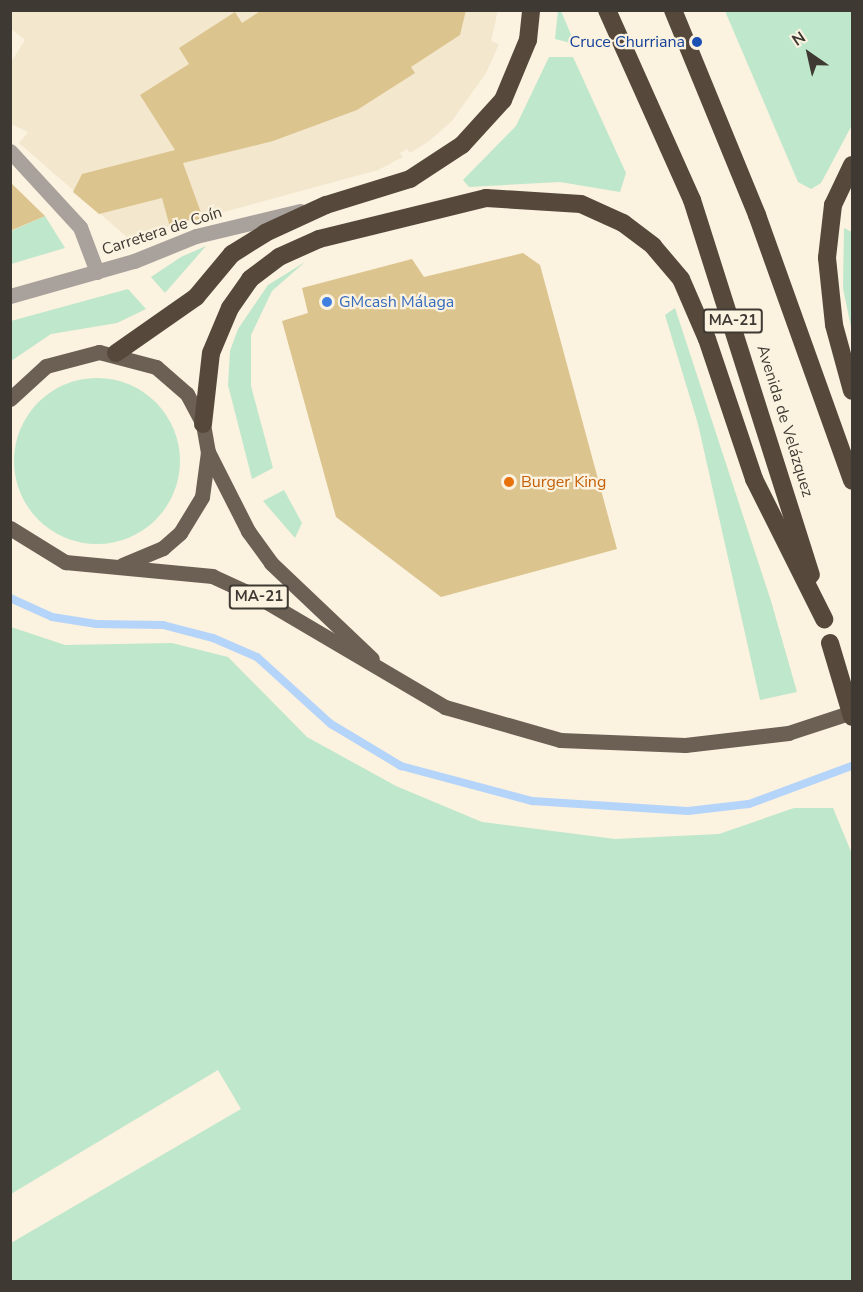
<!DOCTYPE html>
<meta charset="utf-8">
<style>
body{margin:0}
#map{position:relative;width:863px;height:1292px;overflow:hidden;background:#fbf2e0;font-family:"Nunito Sans",sans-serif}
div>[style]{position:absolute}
.built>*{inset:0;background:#f3e7ce}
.green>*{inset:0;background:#bfe7cb}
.round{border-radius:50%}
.stream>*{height:8px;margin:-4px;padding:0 4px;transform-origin:4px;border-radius:4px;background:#b5d4f9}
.building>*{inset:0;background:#dcc48e}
.minor>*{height:15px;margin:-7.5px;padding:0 7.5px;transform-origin:7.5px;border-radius:7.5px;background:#a9a29c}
.primary>*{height:15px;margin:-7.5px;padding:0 7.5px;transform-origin:7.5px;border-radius:7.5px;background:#6c6055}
.motorway>*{height:18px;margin:-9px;padding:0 9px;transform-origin:9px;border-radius:9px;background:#56493c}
.motorway-bridge>*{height:18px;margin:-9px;padding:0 9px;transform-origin:9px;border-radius:9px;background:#56493c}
.dots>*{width:16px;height:16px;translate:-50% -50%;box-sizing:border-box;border:3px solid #fbf2e0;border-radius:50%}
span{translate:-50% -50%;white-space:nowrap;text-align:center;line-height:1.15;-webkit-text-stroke:4.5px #fbf2e0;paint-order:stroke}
.shield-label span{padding:2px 4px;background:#fbf2e0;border:2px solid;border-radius:4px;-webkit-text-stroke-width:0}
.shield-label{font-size:15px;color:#3e3a33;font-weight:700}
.transit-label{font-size:16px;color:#164399}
.right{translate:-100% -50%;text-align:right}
.street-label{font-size:16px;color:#3e3a33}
.shop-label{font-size:16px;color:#366cbe}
.left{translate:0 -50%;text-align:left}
.food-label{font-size:16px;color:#c56008}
.frame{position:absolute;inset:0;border:12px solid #3e3a33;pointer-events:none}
.north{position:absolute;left:779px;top:24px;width:60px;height:60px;-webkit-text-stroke:4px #fbf2e0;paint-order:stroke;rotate:326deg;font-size:16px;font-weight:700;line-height:24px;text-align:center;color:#3e3a33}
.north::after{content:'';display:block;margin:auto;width:21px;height:27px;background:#3e3a33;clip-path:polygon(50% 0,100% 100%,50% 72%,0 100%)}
</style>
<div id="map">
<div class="built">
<i style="clip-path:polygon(11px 10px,498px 10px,491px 41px,499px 44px,486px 73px,452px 121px,429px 141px,410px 153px,407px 149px,400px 153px,403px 157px,378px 170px,128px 238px,19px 143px,28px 132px,11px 124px,11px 62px,25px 40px,11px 29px)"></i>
</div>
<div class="green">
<i style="clip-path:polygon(558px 11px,561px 11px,575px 44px,555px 39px)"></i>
<i style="clip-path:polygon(725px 11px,852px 11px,852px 125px,821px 183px,811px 189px,798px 182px)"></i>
<i style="clip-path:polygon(549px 57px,573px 57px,626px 173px,620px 192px,560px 182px,469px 187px,463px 180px,516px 126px)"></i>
<i style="clip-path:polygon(45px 216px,65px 248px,11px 264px,11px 231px)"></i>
<i style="clip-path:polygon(844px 228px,852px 232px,852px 332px,843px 288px)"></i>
<i style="clip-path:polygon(206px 246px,165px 293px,151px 277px,181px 257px)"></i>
<i style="clip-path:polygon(305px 262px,272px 291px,251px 335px,251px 386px,273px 468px,252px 479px,228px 385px,230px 351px,238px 329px,268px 285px)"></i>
<i style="clip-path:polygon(128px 289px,146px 309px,117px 323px,51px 334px,11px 361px,11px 321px)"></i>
<i style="clip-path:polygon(675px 308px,771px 601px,797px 692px,760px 700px,698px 424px,665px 315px)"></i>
<i class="round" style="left:14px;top:378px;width:166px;height:166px"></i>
<i style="clip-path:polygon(284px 490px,302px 523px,295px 538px,263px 501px)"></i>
<i style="clip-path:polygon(11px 627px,65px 645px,172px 643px,228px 657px,307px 737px,396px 786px,482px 822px,615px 839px,719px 834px,794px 808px,833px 808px,852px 854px,852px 1281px,11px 1281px,11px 1243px,241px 1109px,218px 1070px,11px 1194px)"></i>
</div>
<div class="stream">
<i style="left:10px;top:598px;width:46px;rotate:24.3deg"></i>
<i style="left:52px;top:617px;width:45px;rotate:9deg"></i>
<i style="left:96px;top:624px;width:67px;rotate:0.9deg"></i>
<i style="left:163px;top:625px;width:52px;rotate:14.6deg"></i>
<i style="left:213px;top:638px;width:48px;rotate:23.4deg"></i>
<i style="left:257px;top:657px;width:100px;rotate:42.2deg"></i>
<i style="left:331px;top:724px;width:82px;rotate:31deg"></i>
<i style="left:401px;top:766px;width:136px;rotate:15deg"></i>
<i style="left:532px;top:801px;width:156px;rotate:3.7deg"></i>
<i style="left:688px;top:811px;width:61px;rotate:-6.5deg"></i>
<i style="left:749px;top:804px;width:110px;rotate:-20.3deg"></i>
</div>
<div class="building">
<i style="clip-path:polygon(262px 10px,466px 10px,460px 35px,411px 67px,415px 73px,357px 110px,273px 141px,183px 163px,203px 218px,170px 227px,162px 198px,99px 214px,73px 192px,82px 174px,175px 150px,140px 95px,189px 64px,179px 48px,235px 12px,242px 23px)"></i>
<i style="clip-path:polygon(10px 182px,45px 216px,10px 231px)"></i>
<i style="clip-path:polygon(523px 253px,540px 265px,617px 549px,441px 597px,336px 517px,282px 321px,308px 313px,302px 288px,412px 259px,424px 277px)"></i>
</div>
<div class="minor">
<i style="left:10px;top:151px;width:103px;rotate:47.4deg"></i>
<i style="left:80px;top:227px;width:48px;rotate:69.3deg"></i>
<i style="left:10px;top:296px;width:129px;rotate:-15.8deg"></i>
<i style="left:134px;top:261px;width:67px;rotate:-22deg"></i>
<i style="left:196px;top:236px;width:107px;rotate:-13.5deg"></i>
</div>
<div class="primary">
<i style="left:10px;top:399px;width:49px;rotate:-42.5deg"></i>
<i style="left:46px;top:366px;width:55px;rotate:-14.8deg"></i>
<i style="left:99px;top:352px;width:59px;rotate:14.7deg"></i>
<i style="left:156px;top:367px;width:41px;rotate:41.1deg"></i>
<i style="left:187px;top:394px;width:34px;rotate:62deg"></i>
<i style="left:203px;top:424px;width:28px;rotate:80deg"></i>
<i style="left:208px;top:452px;width:45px;rotate:97.6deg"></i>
<i style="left:202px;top:497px;width:42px;rotate:121.4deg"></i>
<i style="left:180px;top:533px;width:23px;rotate:139deg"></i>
<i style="left:163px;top:548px;width:44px;rotate:157.5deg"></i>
<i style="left:208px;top:452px;width:89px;rotate:63.1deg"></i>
<i style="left:248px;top:531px;width:39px;rotate:54deg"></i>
<i style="left:271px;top:563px;width:139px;rotate:43.5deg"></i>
<i style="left:10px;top:528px;width:65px;rotate:31.7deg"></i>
<i style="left:65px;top:562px;width:148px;rotate:5.4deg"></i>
<i style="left:212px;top:576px;width:53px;rotate:24.6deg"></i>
<i style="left:260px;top:598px;width:215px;rotate:30.5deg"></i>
<i style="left:445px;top:707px;width:120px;rotate:16deg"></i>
<i style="left:560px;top:740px;width:125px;rotate:2.3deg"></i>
<i style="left:685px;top:745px;width:104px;rotate:-6.6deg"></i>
<i style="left:788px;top:733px;width:67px;rotate:-18.2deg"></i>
</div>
<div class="motorway">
<i style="left:607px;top:10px;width:208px;rotate:65.9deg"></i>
<i style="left:692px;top:200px;width:393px;rotate:72.4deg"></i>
<i style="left:673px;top:10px;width:222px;rotate:67.7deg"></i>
<i style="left:757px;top:215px;width:282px;rotate:70.3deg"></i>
<i style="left:852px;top:165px;width:44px;rotate:115.4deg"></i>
<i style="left:833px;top:205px;width:53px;rotate:96.5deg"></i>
<i style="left:827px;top:258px;width:67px;rotate:84deg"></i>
<i style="left:834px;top:325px;width:68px;rotate:74.7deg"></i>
<i style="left:116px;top:353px;width:98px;rotate:-35deg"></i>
<i style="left:196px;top:297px;width:56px;rotate:-50.1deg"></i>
<i style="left:232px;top:254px;width:39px;rotate:-32deg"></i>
<i style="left:265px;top:233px;width:67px;rotate:-24.7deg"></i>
<i style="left:326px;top:205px;width:88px;rotate:-17.2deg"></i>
<i style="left:410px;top:179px;width:62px;rotate:-33.2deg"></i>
<i style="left:462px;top:145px;width:61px;rotate:-47.7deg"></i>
<i style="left:503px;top:100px;width:65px;rotate:-67.4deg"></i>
<i style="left:528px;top:40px;width:30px;rotate:-84deg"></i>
<i style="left:203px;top:424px;width:71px;rotate:-83.6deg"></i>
<i style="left:211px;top:353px;width:49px;rotate:-67.1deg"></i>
<i style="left:230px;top:308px;width:35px;rotate:-55deg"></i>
<i style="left:250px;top:279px;width:36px;rotate:-37deg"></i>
<i style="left:279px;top:257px;width:44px;rotate:-24.2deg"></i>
<i style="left:319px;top:239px;width:172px;rotate:-13.8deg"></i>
<i style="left:486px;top:198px;width:95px;rotate:3.6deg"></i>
<i style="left:581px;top:204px;width:46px;rotate:24.3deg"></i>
<i style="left:623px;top:223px;width:38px;rotate:37deg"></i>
<i style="left:653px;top:246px;width:43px;rotate:49.7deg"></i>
<i style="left:681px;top:279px;width:65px;rotate:66.6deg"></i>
<i style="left:707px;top:339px;width:148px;rotate:71.4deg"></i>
<i style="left:754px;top:479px;width:157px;rotate:63.4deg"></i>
</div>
<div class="motorway-bridge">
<i style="left:830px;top:643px;width:77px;rotate:73.4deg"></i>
</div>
<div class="dots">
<i style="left:697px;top:42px;background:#1a4fb4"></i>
<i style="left:327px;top:302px;background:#3f7fe0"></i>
<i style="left:509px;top:482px;background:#e8710a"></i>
</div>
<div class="shield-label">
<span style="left:733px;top:321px">MA-21</span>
<span style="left:259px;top:597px">MA-21</span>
</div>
<div class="transit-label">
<span class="right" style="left:685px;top:42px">Cruce Churriana</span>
</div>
<div class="street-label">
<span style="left:162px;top:231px;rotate:-18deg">Carretera de Coín</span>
<span style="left:785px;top:421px;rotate:73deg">Avenida de Velázquez</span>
</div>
<div class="shop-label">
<span class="left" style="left:339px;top:302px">GMcash Málaga</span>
</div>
<div class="food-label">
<span class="left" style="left:521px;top:482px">Burger King</span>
</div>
<div class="frame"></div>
<div class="north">N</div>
</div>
